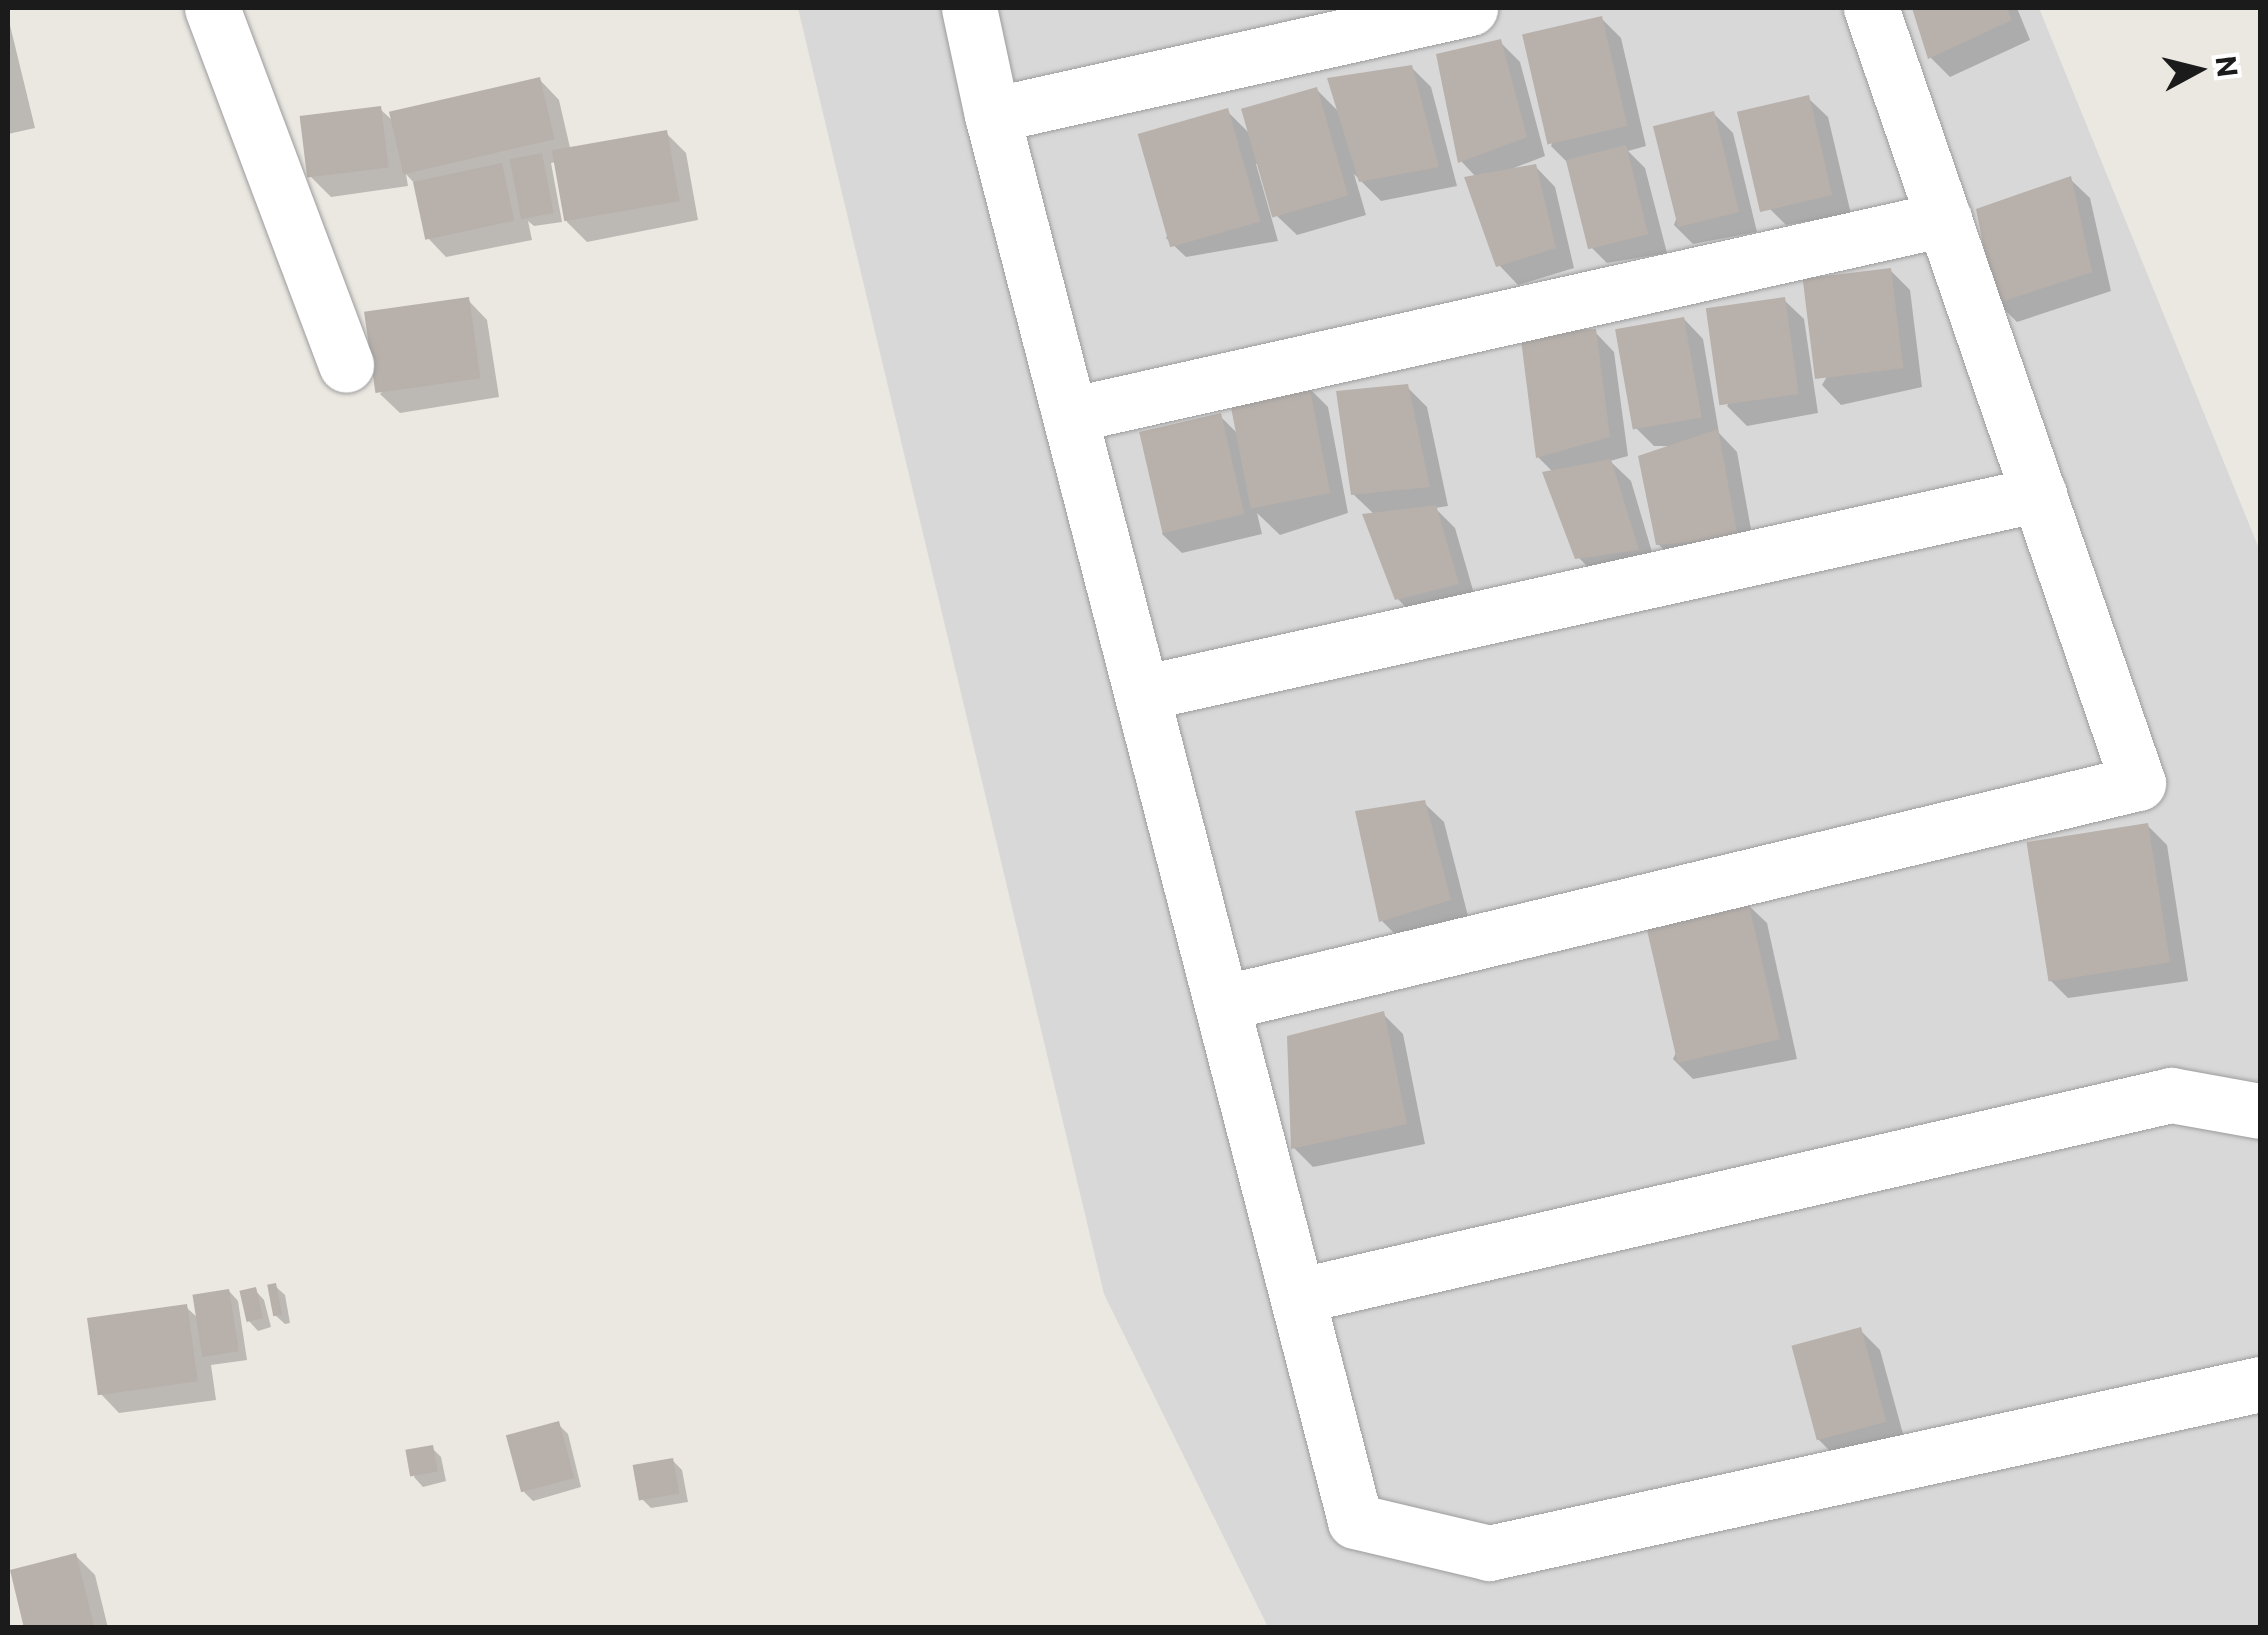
<!DOCTYPE html>
<style>
body{margin:0}
#map{position:relative;width:2268px;height:1635px;overflow:hidden;background:#ebe7e1;font-family:Commissioner,sans-serif}
div>[style]{position:absolute}
.residential>*{inset:0;background:#d9d8d8}
.shadow>*{inset:0;background:#0003}
.building>*{inset:0;background:#b8b0ab;transform-origin:0 0}
.roads{filter:drop-shadow(0 0 2px #9c9c9c) drop-shadow(0 0 2px #9c9c9c)}
.street>*{height:55px;margin:-27.5px;padding:0 27.5px;transform-origin:27.5px;border-radius:27.5px;background:#fff}
span{translate:-50% -50%;white-space:nowrap;text-align:center;line-height:1.15;-webkit-text-stroke:8px #fff;paint-order:stroke}
.frame{position:absolute;inset:0;border:10px solid #1b1b1b;pointer-events:none}
.north{position:absolute;left:2148px;top:20px;width:100px;height:100px;-webkit-text-stroke:8px #fff;paint-order:stroke;rotate:83deg;font-size:28px;font-weight:700;line-height:40px;text-align:center;color:#1b1b1b}
.north::after{content:'';display:block;margin:auto;width:35px;height:45px;background:#1b1b1b;clip-path:polygon(50% 0,100% 100%,50% 72%,0 100%)}
</style>
<div id="map">
<div class="residential">
<i style="clip-path:polygon(798px 8px,2039px 8px,2260px 551px,2260px 1627px,1268px 1627px,1104px 1294px)"></i>
</div>
<div class="shadow">
<i style="clip-path:polygon(1914px 8px,2017px 8px,2030px 40px,1950px 77px,1930px 57px)"></i>
<i style="clip-path:polygon(8px 17px,35px 128px,8px 134px)"></i>
<i style="clip-path:polygon(1601px 18px,1621px 38px,1646px 146px,1628px 151px,1645px 168px,1667px 253px,1607px 263px,1587px 243px,1570px 165px,1551px 146px)"></i>
<i style="clip-path:polygon(1500px 42px,1520px 62px,1545px 156px,1514px 168px,1536px 167px,1555px 187px,1574px 268px,1518px 285px,1499px 265px,1477px 178px,1461px 161px)"></i>
<i style="clip-path:polygon(1411px 67px,1431px 87px,1457px 186px,1381px 201px,1354px 174px,1366px 215px,1297px 235px,1277px 216px,1260px 163px,1256px 164px,1278px 241px,1186px 257px,1166px 238px,1227px 111px,1252px 136px,1316px 89px,1341px 114px)"></i>
<i style="clip-path:polygon(540px 80px,559px 100px,571px 152px,666px 133px,686px 153px,698px 220px,587px 242px,567px 222px,556px 162px,551px 163px,562px 222px,534px 226px,528px 221px,532px 240px,446px 257px,427px 237px,416px 185px,406px 174px,408px 186px,331px 197px,311px 177px,380px 109px,393px 121px)"></i>
<i style="clip-path:polygon(1808px 98px,1828px 117px,1851px 214px,1786px 225px,1766px 205px)"></i>
<i style="clip-path:polygon(1713px 113px,1733px 133px,1757px 232px,1693px 244px,1674px 225px)"></i>
<i style="clip-path:polygon(2070px 179px,2090px 198px,2111px 291px,2017px 322px,1998px 303px)"></i>
<i style="clip-path:polygon(1890px 270px,1910px 290px,1922px 387px,1841px 405px,1822px 385px)"></i>
<i style="clip-path:polygon(468px 300px,487px 320px,499px 397px,400px 413px,380px 394px)"></i>
<i style="clip-path:polygon(1784px 300px,1804px 319px,1818px 413px,1747px 426px,1727px 406px)"></i>
<i style="clip-path:polygon(1684px 319px,1703px 339px,1719px 433px,1737px 452px,1756px 557px,1678px 563px,1658px 544px,1675px 446px,1654px 446px,1634px 426px)"></i>
<i style="clip-path:polygon(1595px 332px,1614px 352px,1628px 456px,1610px 461px,1631px 481px,1657px 569px,1598px 577px,1578px 557px,1553px 472px,1538px 457px)"></i>
<i style="clip-path:polygon(1308px 387px,1328px 407px,1348px 513px,1280px 535px,1257px 513px,1262px 534px,1182px 553px,1162px 534px,1220px 416px,1241px 437px)"></i>
<i style="clip-path:polygon(1407px 387px,1427px 407px,1448px 506px,1435px 508px,1455px 528px,1477px 604px,1417px 619px,1398px 599px,1375px 515px,1353px 494px)"></i>
<i style="clip-path:polygon(1424px 803px,1444px 822px,1469px 920px,1401px 940px,1381px 920px)"></i>
<i style="clip-path:polygon(2148px 826px,2167px 845px,2188px 981px,2068px 998px,2048px 978px)"></i>
<i style="clip-path:polygon(1747px 904px,1767px 923px,1797px 1059px,1693px 1079px,1673px 1059px)"></i>
<i style="clip-path:polygon(1383px 1014px,1403px 1034px,1425px 1144px,1313px 1167px,1294px 1148px)"></i>
<i style="clip-path:polygon(275px 1286px,285px 1295px,290px 1323px,285px 1324px,275px 1315px)"></i>
<i style="clip-path:polygon(255px 1290px,264px 1300px,271px 1327px,258px 1331px,249px 1321px)"></i>
<i style="clip-path:polygon(229px 1291px,238px 1301px,247px 1360px,211px 1365px,216px 1400px,119px 1413px,100px 1393px,186px 1307px,199px 1319px)"></i>
<i style="clip-path:polygon(1860px 1330px,1880px 1350px,1905px 1441px,1838px 1459px,1818px 1439px)"></i>
<i style="clip-path:polygon(558px 1424px,568px 1434px,581px 1487px,533px 1501px,524px 1492px)"></i>
<i style="clip-path:polygon(432px 1448px,441px 1457px,446px 1481px,423px 1487px,414px 1477px)"></i>
<i style="clip-path:polygon(672px 1460px,682px 1470px,688px 1502px,651px 1508px,642px 1499px)"></i>
<i style="clip-path:polygon(75px 1555px,95px 1575px,108px 1628px,27px 1628px)"></i>
</div>
<div class="building">
<i style="clip-path:polygon(1912px 8px,2007px 8px,2012px 20px,1928px 59px)"></i>
<i style="left:1602px;top:16px;width:113px;height:82px;rotate:77deg"></i>
<i style="clip-path:polygon(1501px 39px,1527px 137px,1458px 163px,1436px 54px)"></i>
<i style="clip-path:polygon(1412px 65px,1439px 167px,1359px 182px,1327px 78px)"></i>
<i style="left:540px;top:77px;width:64px;height:155px;rotate:77deg"></i>
<i style="left:1317px;top:87px;width:113px;height:79px;rotate:74deg"></i>
<i style="left:1809px;top:95px;width:103px;height:74px;rotate:77deg"></i>
<i style="left:381px;top:106px;width:62px;height:82px;rotate:83deg"></i>
<i style="left:1228px;top:108px;width:118px;height:94px;rotate:74deg"></i>
<i style="left:1714px;top:111px;width:104px;height:63px;rotate:76deg"></i>
<i style="left:667px;top:130px;width:72px;height:117px;rotate:80deg"></i>
<i style="left:1626px;top:145px;width:92px;height:62px;rotate:76deg"></i>
<i style="left:542px;top:153px;width:61px;height:33px;rotate:79deg"></i>
<i style="left:502px;top:163px;width:59px;height:91px;rotate:78deg"></i>
<i style="clip-path:polygon(1536px 164px,1556px 248px,1496px 267px,1464px 177px)"></i>
<i style="clip-path:polygon(2071px 176px,2092px 272px,1995px 304px,1976px 209px)"></i>
<i style="left:1891px;top:268px;width:101px;height:89px;rotate:83deg"></i>
<i style="left:469px;top:297px;width:82px;height:106px;rotate:82deg"></i>
<i style="left:1785px;top:297px;width:98px;height:80px;rotate:82deg"></i>
<i style="left:1684px;top:317px;width:102px;height:70px;rotate:80deg"></i>
<i style="clip-path:polygon(1596px 329px,1610px 437px,1536px 458px,1520px 332px)"></i>
<i style="left:1309px;top:384px;width:111px;height:81px;rotate:79deg"></i>
<i style="clip-path:polygon(1408px 384px,1430px 487px,1351px 495px,1336px 391px)"></i>
<i style="left:1221px;top:413px;width:104px;height:84px;rotate:77deg"></i>
<i style="clip-path:polygon(1718px 429px,1738px 538px,1656px 545px,1638px 456px)"></i>
<i style="clip-path:polygon(1611px 459px,1639px 550px,1575px 559px,1542px 472px)"></i>
<i style="clip-path:polygon(1436px 505px,1459px 584px,1395px 600px,1362px 514px)"></i>
<i style="clip-path:polygon(1425px 800px,1451px 900px,1379px 922px,1355px 811px)"></i>
<i style="left:2148px;top:823px;width:141px;height:123px;rotate:81deg"></i>
<i style="left:1748px;top:901px;width:142px;height:105px;rotate:77deg"></i>
<i style="clip-path:polygon(1384px 1011px,1407px 1124px,1291px 1149px,1287px 1036px)"></i>
<i style="left:276px;top:1283px;width:32px;height:9px;rotate:79deg"></i>
<i style="left:256px;top:1287px;width:32px;height:17px;rotate:77deg"></i>
<i style="left:229px;top:1289px;width:63px;height:37px;rotate:81deg"></i>
<i style="left:187px;top:1304px;width:78px;height:101px;rotate:82deg"></i>
<i style="left:1861px;top:1327px;width:98px;height:72px;rotate:75deg"></i>
<i style="left:559px;top:1421px;width:59px;height:55px;rotate:75deg"></i>
<i style="left:433px;top:1445px;width:27px;height:28px;rotate:80deg"></i>
<i style="left:673px;top:1458px;width:36px;height:41px;rotate:80deg"></i>
<i style="clip-path:polygon(76px 1553px,94px 1626px,24px 1628px,10px 1570px)"></i>
</div>
<div class="roads">
<div class="street">
<i style="left:212px;top:8px;width:381px;rotate:69.4deg"></i>
<i style="left:969px;top:8px;width:109px;rotate:77.9deg"></i>
<i style="left:992px;top:115px;width:1452px;rotate:75.52deg"></i>
<i style="left:1355px;top:1521px;width:138px;rotate:13.4deg"></i>
<i style="left:1489px;top:1553px;width:789px;rotate:-12.36deg"></i>
<i style="left:992px;top:115px;width:490px;rotate:-12.6deg"></i>
<i style="left:1070px;top:415px;width:896px;rotate:-12.64deg"></i>
<i style="left:1142px;top:693px;width:919px;rotate:-12.51deg"></i>
<i style="left:1222px;top:1003px;width:942px;rotate:-13.51deg"></i>
<i style="left:2138px;top:783px;width:820px;rotate:-109.01deg"></i>
<i style="left:1297px;top:1296px;width:897px;rotate:-12.95deg"></i>
<i style="left:2171px;top:1095px;width:90px;rotate:10.2deg"></i>
</div>
</div>
<div class="frame"></div>
<div class="north">N</div>
</div>
